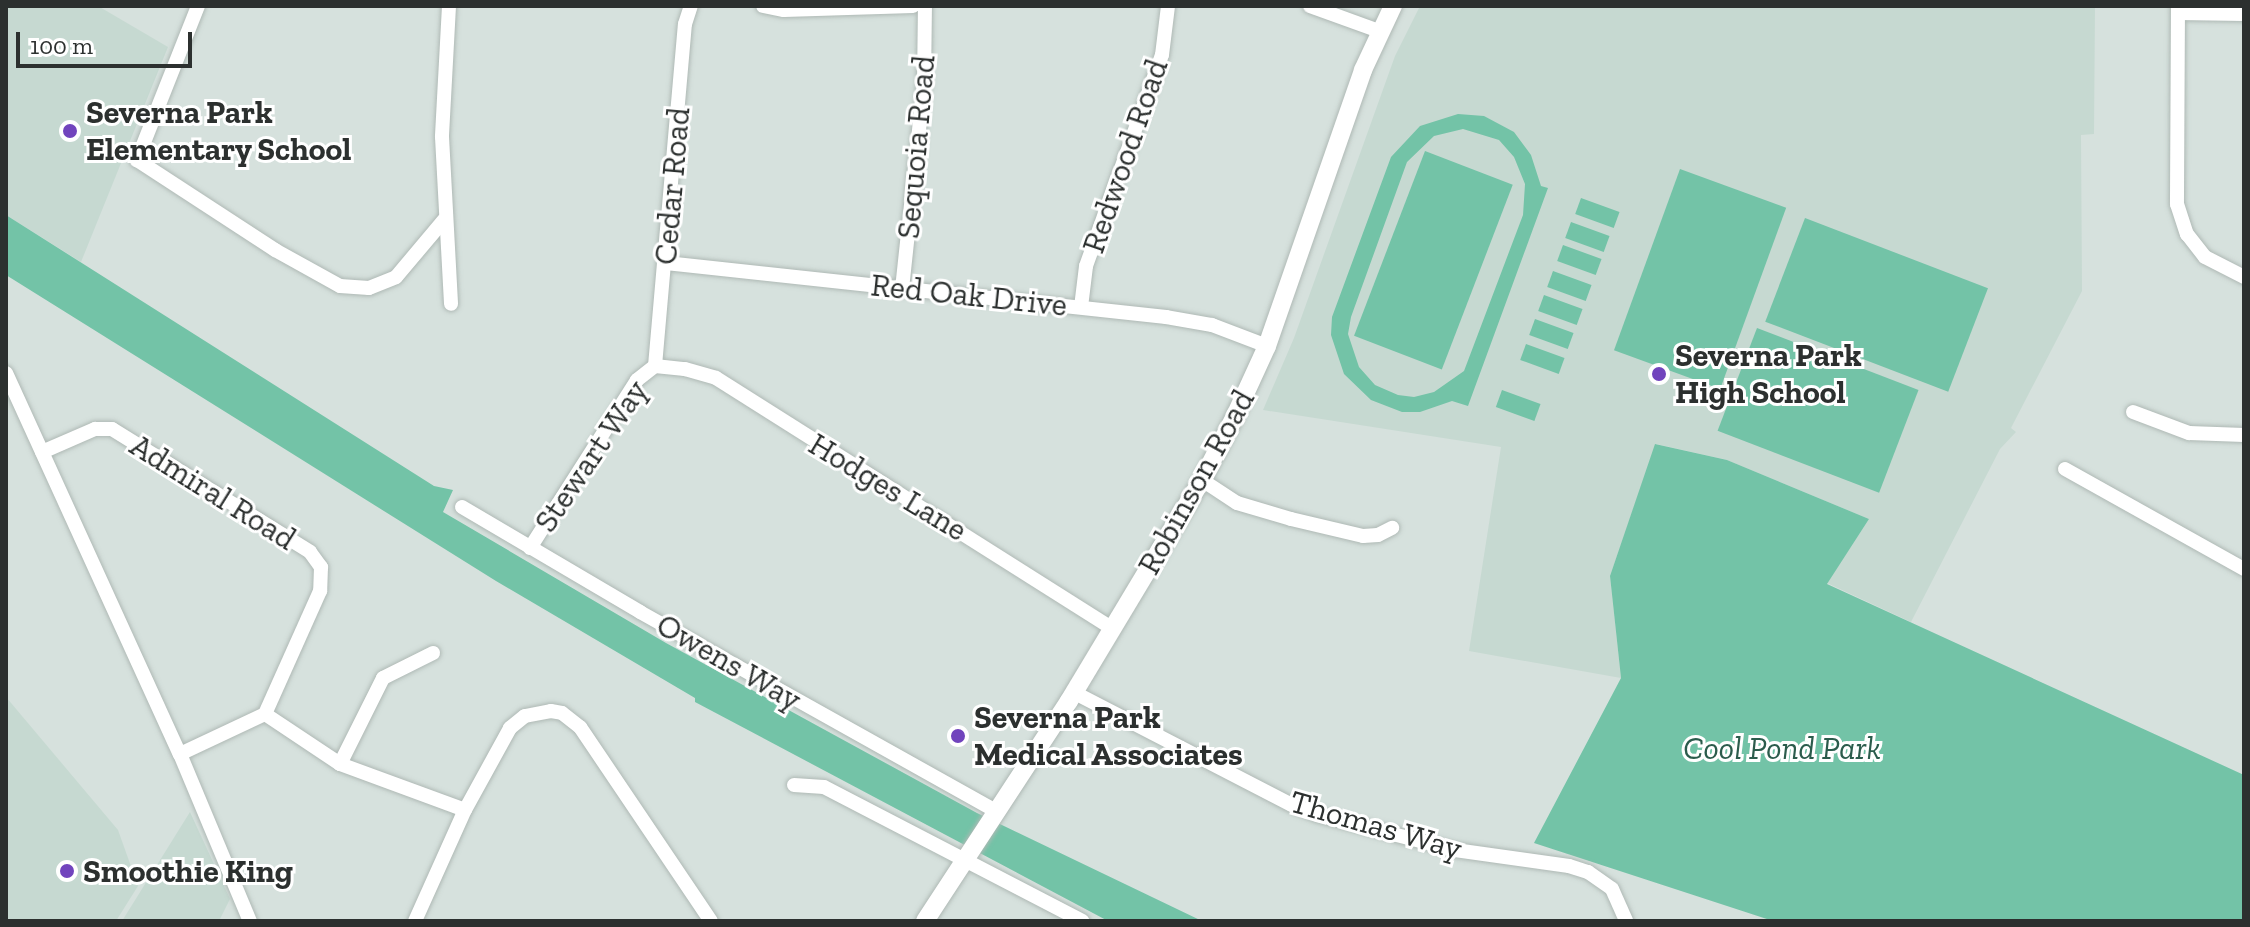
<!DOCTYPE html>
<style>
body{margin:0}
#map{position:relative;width:2250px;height:927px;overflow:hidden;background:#d6e1dd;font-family:"Zilla Slab",serif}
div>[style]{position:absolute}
.built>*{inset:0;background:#c6d9d1}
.green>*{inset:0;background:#73c3a7;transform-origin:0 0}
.roads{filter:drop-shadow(0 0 2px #afb9b5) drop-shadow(0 0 2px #afb9b5)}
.minor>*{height:14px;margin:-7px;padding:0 7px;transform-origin:7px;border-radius:7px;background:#fff}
.major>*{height:18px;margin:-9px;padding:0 9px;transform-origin:9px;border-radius:9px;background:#fff}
.dots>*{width:22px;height:22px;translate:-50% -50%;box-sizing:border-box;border:4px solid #fff;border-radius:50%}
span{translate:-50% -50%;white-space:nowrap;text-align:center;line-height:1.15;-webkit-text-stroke:6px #fff;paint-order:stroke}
.poi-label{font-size:32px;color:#2c302f;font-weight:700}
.left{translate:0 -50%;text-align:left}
.street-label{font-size:32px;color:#2c302f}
.park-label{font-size:32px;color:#2b5c4c;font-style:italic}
.frame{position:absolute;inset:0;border:8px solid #2c302f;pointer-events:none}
.scale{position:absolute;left:16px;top:32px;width:176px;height:36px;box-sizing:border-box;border:4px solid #2c302f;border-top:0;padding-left:10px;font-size:24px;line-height:28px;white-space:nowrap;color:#2c302f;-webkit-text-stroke:6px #fff;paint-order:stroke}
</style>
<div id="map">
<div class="built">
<i style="clip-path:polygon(6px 6px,98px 6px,168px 47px,81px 262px,6px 215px)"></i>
<i style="clip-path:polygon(1420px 6px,2095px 6px,2094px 134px,2081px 135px,2082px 291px,2011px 428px,2016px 432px,2000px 449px,1911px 622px,1827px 583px,1869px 519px,1727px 460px,1656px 444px,1610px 576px,1621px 678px,1469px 651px,1501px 447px,1263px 410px,1294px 338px,1395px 56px)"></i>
<i style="clip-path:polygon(6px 697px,118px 830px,138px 886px,116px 921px,6px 921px)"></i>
<i style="clip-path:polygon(190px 812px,230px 899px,219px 921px,122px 921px)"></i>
</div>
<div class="green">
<i style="clip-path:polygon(evenodd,1458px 114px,1484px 116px,1514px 132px,1531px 155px,1541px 186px,1548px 188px,1468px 406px,1452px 401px,1420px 412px,1402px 412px,1371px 400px,1344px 374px,1331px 335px,1332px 317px,1391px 157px,1420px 126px,1458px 114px,1463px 129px,1499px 140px,1514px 157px,1525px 184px,1523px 215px,1464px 371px,1434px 392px,1414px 397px,1398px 395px,1375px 385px,1359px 367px,1348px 334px,1351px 317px,1407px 162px,1434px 136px,1463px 129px)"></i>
<i style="left:1425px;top:151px;width:94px;height:198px;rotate:21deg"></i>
<i style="left:1680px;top:169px;width:113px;height:193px;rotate:20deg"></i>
<i style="left:1581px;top:198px;width:41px;height:17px;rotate:20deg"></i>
<i style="clip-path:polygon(6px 215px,434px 486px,453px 490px,443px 512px,666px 643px,977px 813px,1202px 921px,1108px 921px,695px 702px,695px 698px,496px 581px,6px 275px)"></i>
<i style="left:1805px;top:218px;width:196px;height:111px;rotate:21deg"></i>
<i style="left:1571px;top:222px;width:41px;height:17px;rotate:20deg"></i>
<i style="left:1563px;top:245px;width:41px;height:17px;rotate:20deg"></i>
<i style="left:1553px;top:271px;width:41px;height:17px;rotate:20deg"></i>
<i style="left:1544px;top:295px;width:41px;height:17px;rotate:20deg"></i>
<i style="left:1535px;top:319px;width:41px;height:17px;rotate:20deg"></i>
<i style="left:1757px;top:328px;width:173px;height:110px;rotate:21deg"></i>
<i style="left:1526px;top:344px;width:41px;height:17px;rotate:20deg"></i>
<i style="left:1502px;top:390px;width:41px;height:18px;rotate:20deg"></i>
<i style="clip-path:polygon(1655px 444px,1727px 460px,1869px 519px,1827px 584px,2244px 775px,2244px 921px,1773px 921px,1534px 843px,1621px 678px,1610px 576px)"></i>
</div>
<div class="roads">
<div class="minor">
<i style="left:198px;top:6px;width:166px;rotate:111.6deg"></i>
<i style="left:137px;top:160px;width:165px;rotate:33.1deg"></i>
<i style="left:275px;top:250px;width:74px;rotate:29deg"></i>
<i style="left:340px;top:286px;width:29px;rotate:4deg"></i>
<i style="left:369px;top:288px;width:29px;rotate:-22deg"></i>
<i style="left:396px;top:277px;width:75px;rotate:-49.9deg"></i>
<i style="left:449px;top:6px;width:131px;rotate:93.1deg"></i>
<i style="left:442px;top:137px;width:167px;rotate:86.9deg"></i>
<i style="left:763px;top:6px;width:21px;rotate:11deg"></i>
<i style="left:784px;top:10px;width:129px;rotate:-1.8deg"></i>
<i style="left:1310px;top:6px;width:73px;rotate:19.9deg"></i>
<i style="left:2178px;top:6px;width:198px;rotate:90.3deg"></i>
<i style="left:2177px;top:204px;width:32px;rotate:72deg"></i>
<i style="left:2187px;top:234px;width:29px;rotate:52deg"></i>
<i style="left:2205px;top:257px;width:44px;rotate:27.1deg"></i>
<i style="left:2178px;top:13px;width:66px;rotate:0.9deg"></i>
<i style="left:666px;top:263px;width:503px;rotate:6.16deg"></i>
<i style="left:1166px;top:317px;width:47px;rotate:9.9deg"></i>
<i style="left:1212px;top:325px;width:59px;rotate:20.9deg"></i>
<i style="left:902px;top:289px;width:206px;rotate:-83.9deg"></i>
<i style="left:924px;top:84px;width:78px;rotate:-89.3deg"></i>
<i style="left:1081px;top:307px;width:41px;rotate:-83deg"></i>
<i style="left:1086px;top:266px;width:224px;rotate:-70.2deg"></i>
<i style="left:1162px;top:55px;width:49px;rotate:-83deg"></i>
<i style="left:655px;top:366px;width:30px;rotate:6deg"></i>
<i style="left:685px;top:369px;width:32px;rotate:16deg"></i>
<i style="left:716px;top:378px;width:470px;rotate:32.3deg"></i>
<i style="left:655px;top:366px;width:343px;rotate:-85deg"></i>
<i style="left:685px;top:24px;width:19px;rotate:-72deg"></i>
<i style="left:6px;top:373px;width:419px;rotate:65.5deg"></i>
<i style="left:180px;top:754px;width:181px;rotate:67.3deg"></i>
<i style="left:2133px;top:412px;width:60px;rotate:20.6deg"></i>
<i style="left:2189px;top:433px;width:55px;rotate:2.1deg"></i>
<i style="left:42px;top:452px;width:58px;rotate:-23.5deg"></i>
<i style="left:95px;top:429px;width:17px"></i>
<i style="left:112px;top:429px;width:233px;rotate:31.8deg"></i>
<i style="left:310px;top:552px;width:19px;rotate:54deg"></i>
<i style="left:321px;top:567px;width:24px;rotate:92deg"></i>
<i style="left:320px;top:591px;width:135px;rotate:114.1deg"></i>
<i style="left:265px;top:714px;width:94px;rotate:154.8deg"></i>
<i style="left:2065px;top:469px;width:205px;rotate:29.2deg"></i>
<i style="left:1202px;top:480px;width:42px;rotate:33.3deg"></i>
<i style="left:1237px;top:503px;width:56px;rotate:16.5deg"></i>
<i style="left:1291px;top:519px;width:74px;rotate:13.3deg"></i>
<i style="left:1363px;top:536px;width:15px;rotate:-4deg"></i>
<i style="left:1378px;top:535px;width:16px;rotate:-27deg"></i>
<i style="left:462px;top:507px;width:207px;rotate:30.5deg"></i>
<i style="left:640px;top:612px;width:410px;rotate:29.2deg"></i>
<i style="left:530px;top:548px;width:199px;rotate:-57.5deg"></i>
<i style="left:637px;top:380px;width:23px;rotate:-38deg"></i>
<i style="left:1075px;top:693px;width:244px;rotate:27.3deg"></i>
<i style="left:1292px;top:805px;width:28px;rotate:21deg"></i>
<i style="left:1318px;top:815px;width:141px;rotate:14.3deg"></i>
<i style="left:1455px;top:850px;width:115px;rotate:8deg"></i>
<i style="left:1569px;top:866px;width:20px;rotate:18deg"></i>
<i style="left:1588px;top:872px;width:29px;rotate:35deg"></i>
<i style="left:1612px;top:889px;width:35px;rotate:66deg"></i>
<i style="left:265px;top:714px;width:90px;rotate:33.7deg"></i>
<i style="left:340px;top:764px;width:133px;rotate:20.2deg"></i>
<i style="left:340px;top:764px;width:96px;rotate:-63.4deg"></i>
<i style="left:383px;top:678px;width:56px;rotate:-26.6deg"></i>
<i style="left:794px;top:785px;width:30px;rotate:4deg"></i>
<i style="left:824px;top:787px;width:291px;rotate:27.4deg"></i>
<i style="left:415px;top:921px;width:122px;rotate:-65.8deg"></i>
<i style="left:465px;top:810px;width:94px;rotate:-61.2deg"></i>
<i style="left:510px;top:728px;width:19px;rotate:-39deg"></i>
<i style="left:525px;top:716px;width:26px;rotate:-11deg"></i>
<i style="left:551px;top:711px;width:11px;rotate:10deg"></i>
<i style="left:562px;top:713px;width:23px;rotate:38deg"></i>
<i style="left:580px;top:727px;width:234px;rotate:56deg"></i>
</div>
<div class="major">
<i style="left:925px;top:921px;width:263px;rotate:-56.8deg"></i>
<i style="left:1069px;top:701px;width:258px;rotate:-59deg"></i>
<i style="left:1202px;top:480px;width:72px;rotate:-62.7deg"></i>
<i style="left:1235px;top:416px;width:77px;rotate:-65.4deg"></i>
<i style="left:1267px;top:346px;width:292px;rotate:-70.8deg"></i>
<i style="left:1363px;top:70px;width:71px;rotate:-64.9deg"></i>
</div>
</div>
<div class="dots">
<i style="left:70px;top:131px;background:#7144bd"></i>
<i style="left:1659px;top:374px;background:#7144bd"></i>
<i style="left:958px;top:736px;background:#7144bd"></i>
<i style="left:67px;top:871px;background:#7144bd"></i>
</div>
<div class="poi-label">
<span class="left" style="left:86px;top:131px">Severna Park<br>Elementary School</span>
<span class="left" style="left:1675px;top:374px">Severna Park<br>High School</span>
<span class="left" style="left:974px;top:736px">Severna Park<br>Medical Associates</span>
<span class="left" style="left:83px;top:871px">Smoothie King</span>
</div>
<div class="street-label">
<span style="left:916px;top:147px;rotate:-85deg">Sequoia Road</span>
<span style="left:1125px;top:156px;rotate:-71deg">Redwood Road</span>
<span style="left:672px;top:186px;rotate:-85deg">Cedar Road</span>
<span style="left:969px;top:295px;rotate:6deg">Red Oak Drive</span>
<span style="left:591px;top:456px;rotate:-56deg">Stewart Way</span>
<span style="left:1196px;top:482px;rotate:-61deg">Robinson Road</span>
<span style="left:888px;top:487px;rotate:31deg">Hodges Lane</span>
<span style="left:213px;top:492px;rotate:32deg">Admiral Road</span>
<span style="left:729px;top:662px;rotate:30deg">Owens Way</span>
<span style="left:1376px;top:825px;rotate:16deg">Thomas Way</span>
</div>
<div class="park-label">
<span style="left:1782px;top:748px">Cool Pond Park</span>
</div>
<div class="frame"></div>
<div class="scale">100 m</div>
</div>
